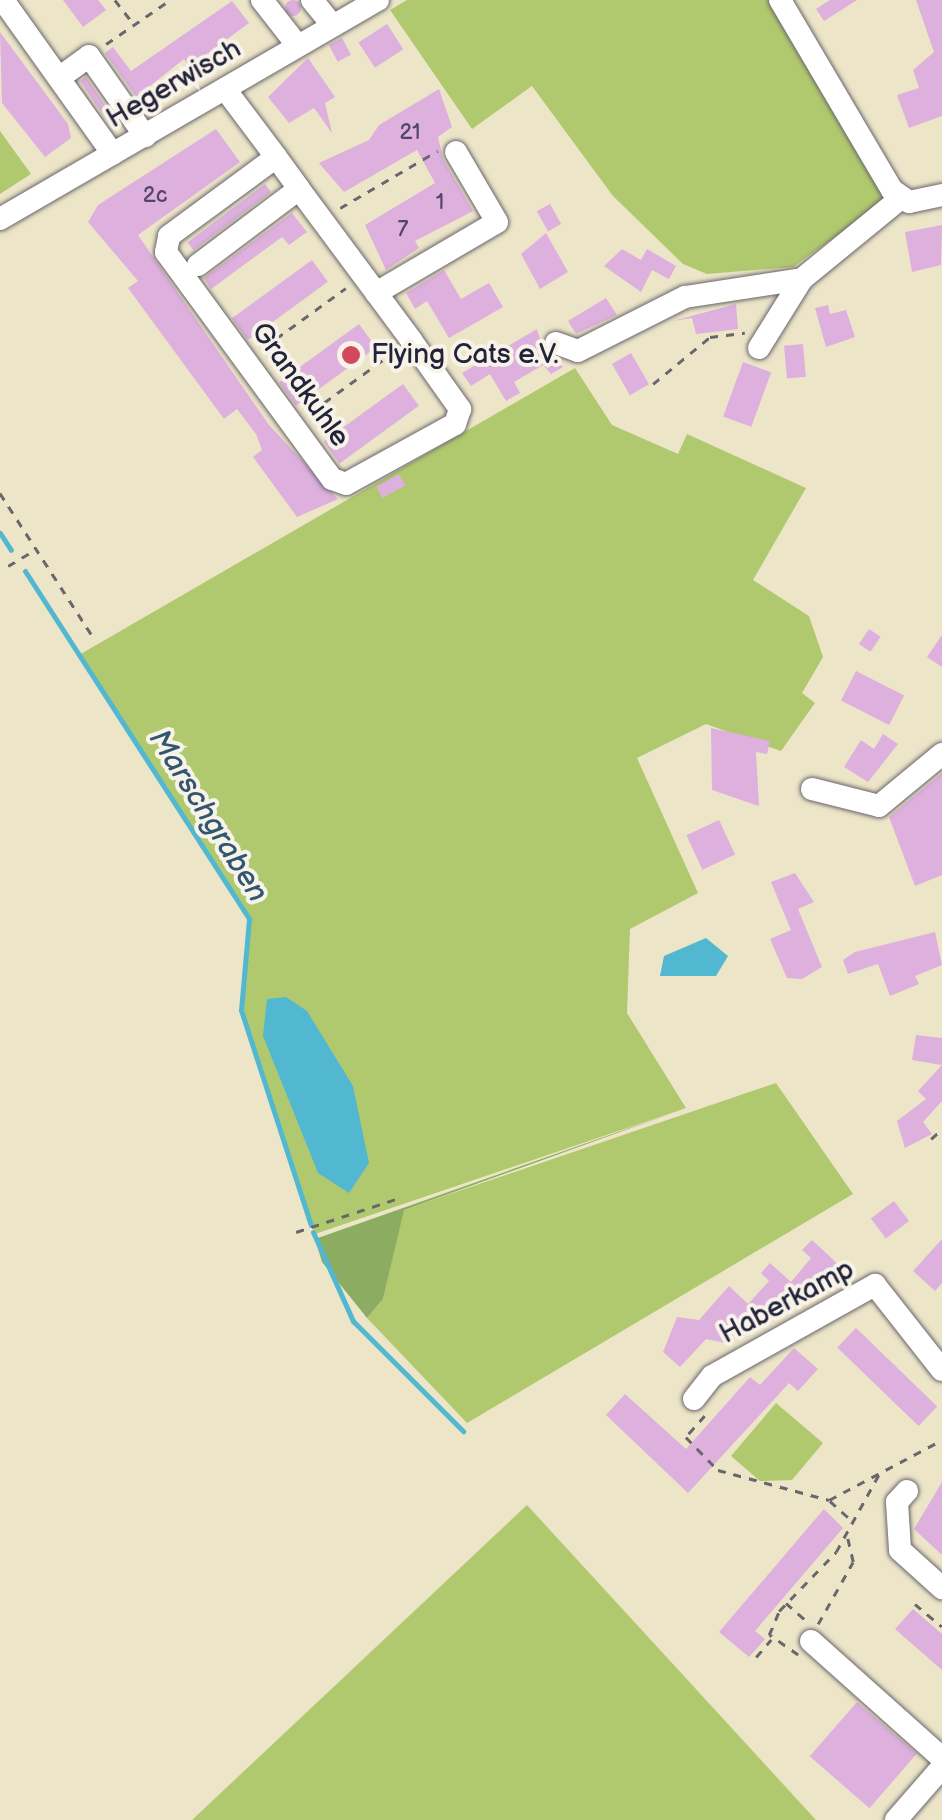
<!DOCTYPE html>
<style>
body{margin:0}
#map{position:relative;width:942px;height:1820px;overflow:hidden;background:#ede5c8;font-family:"Balsamiq Sans",sans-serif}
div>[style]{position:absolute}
.green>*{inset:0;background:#b1c96e}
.forest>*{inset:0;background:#8cad61}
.water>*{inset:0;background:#52b7d1}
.stream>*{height:5px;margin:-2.5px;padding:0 2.5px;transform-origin:2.5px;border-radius:2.5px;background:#52b7d1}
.building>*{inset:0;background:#ddb0de;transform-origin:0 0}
.round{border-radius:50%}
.path>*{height:2.5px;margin-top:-1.25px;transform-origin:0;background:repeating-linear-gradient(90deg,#69666c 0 8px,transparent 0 16px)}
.roads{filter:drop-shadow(0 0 2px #69666c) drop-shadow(0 0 2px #69666c)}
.minor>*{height:22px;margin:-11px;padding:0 11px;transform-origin:11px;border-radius:11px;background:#fff}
.dots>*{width:28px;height:28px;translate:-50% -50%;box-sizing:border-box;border:5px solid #f7f3e8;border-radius:50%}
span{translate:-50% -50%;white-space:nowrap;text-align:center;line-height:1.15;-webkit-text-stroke:8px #f7f3e8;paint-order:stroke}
.number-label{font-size:22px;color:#514664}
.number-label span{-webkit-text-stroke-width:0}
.street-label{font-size:28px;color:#22223b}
.poi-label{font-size:28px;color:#22223b}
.left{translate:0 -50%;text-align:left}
.water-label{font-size:30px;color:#335670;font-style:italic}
</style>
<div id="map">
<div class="green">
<i style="clip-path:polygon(407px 0,778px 0,889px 198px,793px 267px,707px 274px,683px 264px,613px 196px,532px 86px,472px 129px,390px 10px)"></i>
<i style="clip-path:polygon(0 131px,31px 174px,0 194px)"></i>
<i style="clip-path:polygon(575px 368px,612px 425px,678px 454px,687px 434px,806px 488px,753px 580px,809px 616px,823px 657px,802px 693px,815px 703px,781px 751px,706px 724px,637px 758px,698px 893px,630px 929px,627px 1013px,686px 1108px,315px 1234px,241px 1010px,249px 919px,79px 655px)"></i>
<i style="clip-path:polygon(776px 1083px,853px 1194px,467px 1423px,367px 1318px,383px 1299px,403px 1210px)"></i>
<i style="clip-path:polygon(776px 1403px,823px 1443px,792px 1480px,760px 1481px,731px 1456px)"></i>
<i style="clip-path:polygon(527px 1505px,816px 1820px,192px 1820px)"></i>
</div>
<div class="forest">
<i style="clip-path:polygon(686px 1108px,404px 1210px,383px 1299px,367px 1318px,322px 1262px,315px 1239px)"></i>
</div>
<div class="water">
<i style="clip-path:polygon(706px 938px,728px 956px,716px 976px,660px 976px,664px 956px)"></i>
<i style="clip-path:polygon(286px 997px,307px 1011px,353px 1086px,369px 1163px,349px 1193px,318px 1173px,263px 1036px,267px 999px)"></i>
</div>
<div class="stream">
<i style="left:0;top:533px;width:20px;rotate:57deg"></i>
<i style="left:25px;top:571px;width:414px;rotate:57.2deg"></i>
<i style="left:249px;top:919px;width:91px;rotate:95deg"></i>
<i style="left:241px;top:1010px;width:226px;rotate:72deg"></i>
<i style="left:313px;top:1232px;width:98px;rotate:65.8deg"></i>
<i style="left:353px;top:1321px;width:156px;rotate:45deg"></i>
</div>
<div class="building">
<i class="round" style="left:285px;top:0;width:16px;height:16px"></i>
<i style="clip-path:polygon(63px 0,98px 0,106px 10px,83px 27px)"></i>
<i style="clip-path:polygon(830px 0,857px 0,824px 21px,816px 9px)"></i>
<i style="clip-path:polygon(916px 0,942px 0,942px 116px,909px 128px,897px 95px,919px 88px,913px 70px,934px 52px)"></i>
<i style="clip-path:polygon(232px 1px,249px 23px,189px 67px,184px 59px,145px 90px,151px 98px,142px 105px,105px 53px,113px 47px,131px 71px)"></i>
<i style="left:387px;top:24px;width:30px;height:34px;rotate:57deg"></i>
<i style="clip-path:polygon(0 32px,68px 124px,71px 138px,45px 157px,2px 103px)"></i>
<i style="left:342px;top:38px;width:19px;height:15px;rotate:62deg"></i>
<i style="clip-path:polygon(308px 58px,335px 97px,325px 103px,332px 133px,314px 108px,289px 123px,268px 97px)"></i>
<i style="left:86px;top:77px;width:50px;height:7px;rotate:56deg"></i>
<i style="clip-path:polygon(439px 89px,452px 127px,438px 137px,443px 159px,473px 211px,415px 241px,419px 248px,386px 270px,365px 225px,435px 183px,417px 150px,344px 192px,319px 163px,369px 140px,379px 125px)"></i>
<i style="clip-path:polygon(216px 129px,240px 162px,138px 235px,269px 425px,338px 499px,297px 517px,253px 457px,262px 450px,256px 434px,237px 409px,224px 419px,128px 288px,138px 281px,88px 222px,98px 205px)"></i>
<i style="left:265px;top:184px;width:10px;height:97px;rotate:53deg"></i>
<i style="left:550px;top:204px;width:23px;height:15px;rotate:61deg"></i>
<i style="clip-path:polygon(292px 213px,307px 232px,289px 245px,282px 237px,211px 289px,204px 278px)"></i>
<i style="clip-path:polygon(942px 225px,941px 265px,912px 272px,905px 232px)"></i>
<i style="clip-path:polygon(546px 233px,568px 272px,540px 289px,521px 254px)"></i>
<i style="clip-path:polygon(622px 249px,641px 260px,647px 249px,676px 266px,669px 279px,652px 270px,641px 292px,604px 266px)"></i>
<i style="left:312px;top:260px;width:27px;height:99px;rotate:54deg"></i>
<i style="clip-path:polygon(444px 270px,461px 299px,489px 283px,503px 307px,449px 338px,427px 301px,415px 309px,406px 293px)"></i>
<i style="clip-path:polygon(606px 298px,617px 315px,576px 334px,568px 321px)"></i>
<i style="clip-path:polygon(736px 304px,738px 329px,696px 334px,692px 318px,673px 321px)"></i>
<i style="clip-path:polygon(828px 305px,830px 314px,846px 310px,855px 337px,826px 347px,815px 308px)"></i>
<i style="left:359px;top:324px;width:29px;height:99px;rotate:54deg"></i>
<i style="clip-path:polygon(537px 329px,544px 352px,563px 367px,551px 374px,543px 365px,514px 382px,520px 393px,506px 401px,490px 374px,471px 386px,462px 373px)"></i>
<i style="left:803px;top:344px;width:33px;height:19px;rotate:85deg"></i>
<i style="left:631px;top:353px;width:36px;height:22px;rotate:60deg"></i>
<i style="left:743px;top:362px;width:30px;height:58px;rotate:20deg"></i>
<i style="left:403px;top:384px;width:27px;height:98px;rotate:54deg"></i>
<i style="left:399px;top:474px;width:13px;height:26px;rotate:61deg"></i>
<i style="left:869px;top:629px;width:14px;height:18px;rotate:34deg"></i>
<i style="clip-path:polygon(942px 635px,942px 667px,927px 657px)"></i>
<i style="left:856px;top:671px;width:54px;height:33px;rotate:27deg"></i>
<i style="clip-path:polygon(711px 728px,770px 741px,767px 754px,756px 752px,759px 806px,712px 790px)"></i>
<i style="clip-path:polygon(883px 734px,898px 744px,868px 782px,844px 767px,861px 740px,874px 749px)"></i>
<i style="clip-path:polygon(942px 773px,942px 875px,915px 886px,889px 817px)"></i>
<i style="left:719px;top:820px;width:38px;height:36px;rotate:65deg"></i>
<i style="clip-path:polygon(795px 873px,814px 902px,798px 909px,822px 967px,802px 979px,787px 978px,770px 939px,791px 930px,771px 882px)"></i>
<i style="clip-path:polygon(935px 932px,942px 965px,915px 976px,919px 984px,890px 996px,878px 964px,848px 974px,843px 960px,855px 952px)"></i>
<i style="clip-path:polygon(916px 1035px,942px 1038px,942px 1101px,923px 1122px,932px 1134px,905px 1148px,897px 1121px,926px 1099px,918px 1091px,942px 1065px,912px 1060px)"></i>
<i style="left:894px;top:1201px;width:25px;height:29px;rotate:53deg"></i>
<i style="clip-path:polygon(942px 1239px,942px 1283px,935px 1291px,913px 1271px)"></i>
<i style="clip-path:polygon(812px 1240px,839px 1265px,809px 1298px,797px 1288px,768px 1321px,749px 1304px,756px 1311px,725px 1343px,706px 1339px,680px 1367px,663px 1352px,677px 1317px,699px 1320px,729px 1286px,748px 1304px,769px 1281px,761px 1273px,770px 1263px,791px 1282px,811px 1258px,802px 1250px)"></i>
<i style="left:856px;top:1328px;width:113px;height:27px;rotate:44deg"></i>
<i style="clip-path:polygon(794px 1348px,818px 1369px,798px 1391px,789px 1383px,688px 1493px,606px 1415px,625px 1394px,686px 1449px,750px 1377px,760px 1385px)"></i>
<i style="clip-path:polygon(942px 1482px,942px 1555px,914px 1529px)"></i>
<i style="clip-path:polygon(824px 1509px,843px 1528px,755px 1631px,765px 1639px,749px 1657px,719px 1632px)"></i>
<i style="clip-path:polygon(913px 1609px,942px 1634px,942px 1670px,895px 1629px)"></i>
<i style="left:857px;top:1702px;width:79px;height:72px;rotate:41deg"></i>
</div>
<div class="path">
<i style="left:115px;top:0;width:28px;rotate:52deg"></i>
<i style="left:106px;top:44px;width:78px;rotate:-34.5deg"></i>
<i style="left:340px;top:208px;width:113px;rotate:-30.4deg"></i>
<i style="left:263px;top:348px;width:102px;rotate:-35.9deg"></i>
<i style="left:653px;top:384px;width:74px;rotate:-39.5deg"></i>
<i style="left:710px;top:337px;width:35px;rotate:-7deg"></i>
<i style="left:311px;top:412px;width:102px;rotate:-35.9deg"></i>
<i style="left:0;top:493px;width:175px;rotate:57.1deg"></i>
<i style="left:8px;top:566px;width:31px;rotate:-31deg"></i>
<i style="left:931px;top:1139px;width:15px;rotate:-42deg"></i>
<i style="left:296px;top:1232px;width:108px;rotate:-18.3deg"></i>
<i style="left:705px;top:1416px;width:28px;rotate:132deg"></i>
<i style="left:686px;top:1437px;width:46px;rotate:45.9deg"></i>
<i style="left:718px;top:1470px;width:115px;rotate:15.1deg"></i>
<i style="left:829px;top:1500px;width:128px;rotate:-28deg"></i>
<i style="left:830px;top:1501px;width:27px;rotate:42deg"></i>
<i style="left:786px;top:1603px;width:28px;rotate:41deg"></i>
<i style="left:915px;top:1604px;width:35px;rotate:40deg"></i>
<i style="left:818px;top:1624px;width:71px;rotate:-60.6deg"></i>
<i style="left:853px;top:1562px;width:31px;rotate:-103deg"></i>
<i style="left:798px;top:1655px;width:35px;rotate:-145deg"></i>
<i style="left:769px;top:1635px;width:26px;rotate:-67deg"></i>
<i style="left:779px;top:1611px;width:82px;rotate:-46deg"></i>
<i style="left:836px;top:1552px;width:89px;rotate:-61.1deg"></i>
<i style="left:756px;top:1657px;width:23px;rotate:-49deg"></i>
</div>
<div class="roads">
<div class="minor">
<i style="left:3px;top:0;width:189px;rotate:54.5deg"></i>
<i style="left:262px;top:0;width:58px;rotate:52deg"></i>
<i style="left:312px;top:0;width:33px;rotate:51deg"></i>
<i style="left:780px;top:0;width:221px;rotate:59.5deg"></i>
<i style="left:892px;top:190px;width:21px;rotate:35deg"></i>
<i style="left:909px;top:202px;width:34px;rotate:-12deg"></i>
<i style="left:59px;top:78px;width:37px;rotate:-36deg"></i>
<i style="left:89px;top:56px;width:98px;rotate:55deg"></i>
<i style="left:225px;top:89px;width:85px;rotate:53.1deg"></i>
<i style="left:276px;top:157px;width:39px;rotate:54deg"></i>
<i style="left:299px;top:189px;width:188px;rotate:53.4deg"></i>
<i style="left:411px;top:340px;width:85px;rotate:54.6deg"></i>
<i style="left:460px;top:409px;width:16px;rotate:108deg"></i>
<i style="left:455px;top:424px;width:124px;rotate:151.2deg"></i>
<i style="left:346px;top:484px;width:15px;rotate:-160deg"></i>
<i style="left:332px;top:479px;width:281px;rotate:-126.2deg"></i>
<i style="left:166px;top:252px;width:16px;rotate:-79deg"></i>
<i style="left:169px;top:236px;width:133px;rotate:-36.4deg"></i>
<i style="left:0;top:219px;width:437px;rotate:-30.1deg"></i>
<i style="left:198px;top:265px;width:126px;rotate:-37deg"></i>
<i style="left:376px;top:293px;width:140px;rotate:-30.4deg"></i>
<i style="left:497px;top:222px;width:81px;rotate:-120.4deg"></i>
<i style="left:556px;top:343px;width:23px;rotate:20deg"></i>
<i style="left:578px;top:351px;width:120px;rotate:-26.8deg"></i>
<i style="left:685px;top:297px;width:118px;rotate:-8.7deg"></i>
<i style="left:802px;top:279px;width:128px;rotate:-39.3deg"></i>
<i style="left:759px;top:348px;width:81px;rotate:-58.1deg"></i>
<i style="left:812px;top:789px;width:69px;rotate:14.2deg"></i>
<i style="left:879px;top:806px;width:82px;rotate:-39.5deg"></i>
<i style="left:694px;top:1399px;width:29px;rotate:-52deg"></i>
<i style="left:712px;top:1376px;width:187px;rotate:-29.2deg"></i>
<i style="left:875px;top:1285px;width:108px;rotate:51.8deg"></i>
<i style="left:907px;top:1491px;width:15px;rotate:132deg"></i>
<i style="left:897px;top:1502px;width:48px;rotate:86.4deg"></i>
<i style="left:900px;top:1550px;width:57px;rotate:42.1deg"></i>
<i style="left:811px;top:1641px;width:176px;rotate:41.8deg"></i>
<i style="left:896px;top:1820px;width:70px;rotate:-49deg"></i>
</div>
</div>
<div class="dots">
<i style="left:351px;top:355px;background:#d1495b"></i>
</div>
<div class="number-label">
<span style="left:410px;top:133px">21</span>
<span style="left:155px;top:196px">2c</span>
<span style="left:440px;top:203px">1</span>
<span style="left:403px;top:230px">7</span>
</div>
<div class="street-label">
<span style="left:174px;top:84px;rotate:-30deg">Hegerwisch</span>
<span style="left:300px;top:385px;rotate:54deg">Grandkuhle</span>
<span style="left:787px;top:1302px;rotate:-28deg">Haberkamp</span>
</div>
<div class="poi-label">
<span class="left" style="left:371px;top:355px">Flying Cats e.V.</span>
</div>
<div class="water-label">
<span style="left:208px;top:816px;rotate:58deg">Marschgraben</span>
</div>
</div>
